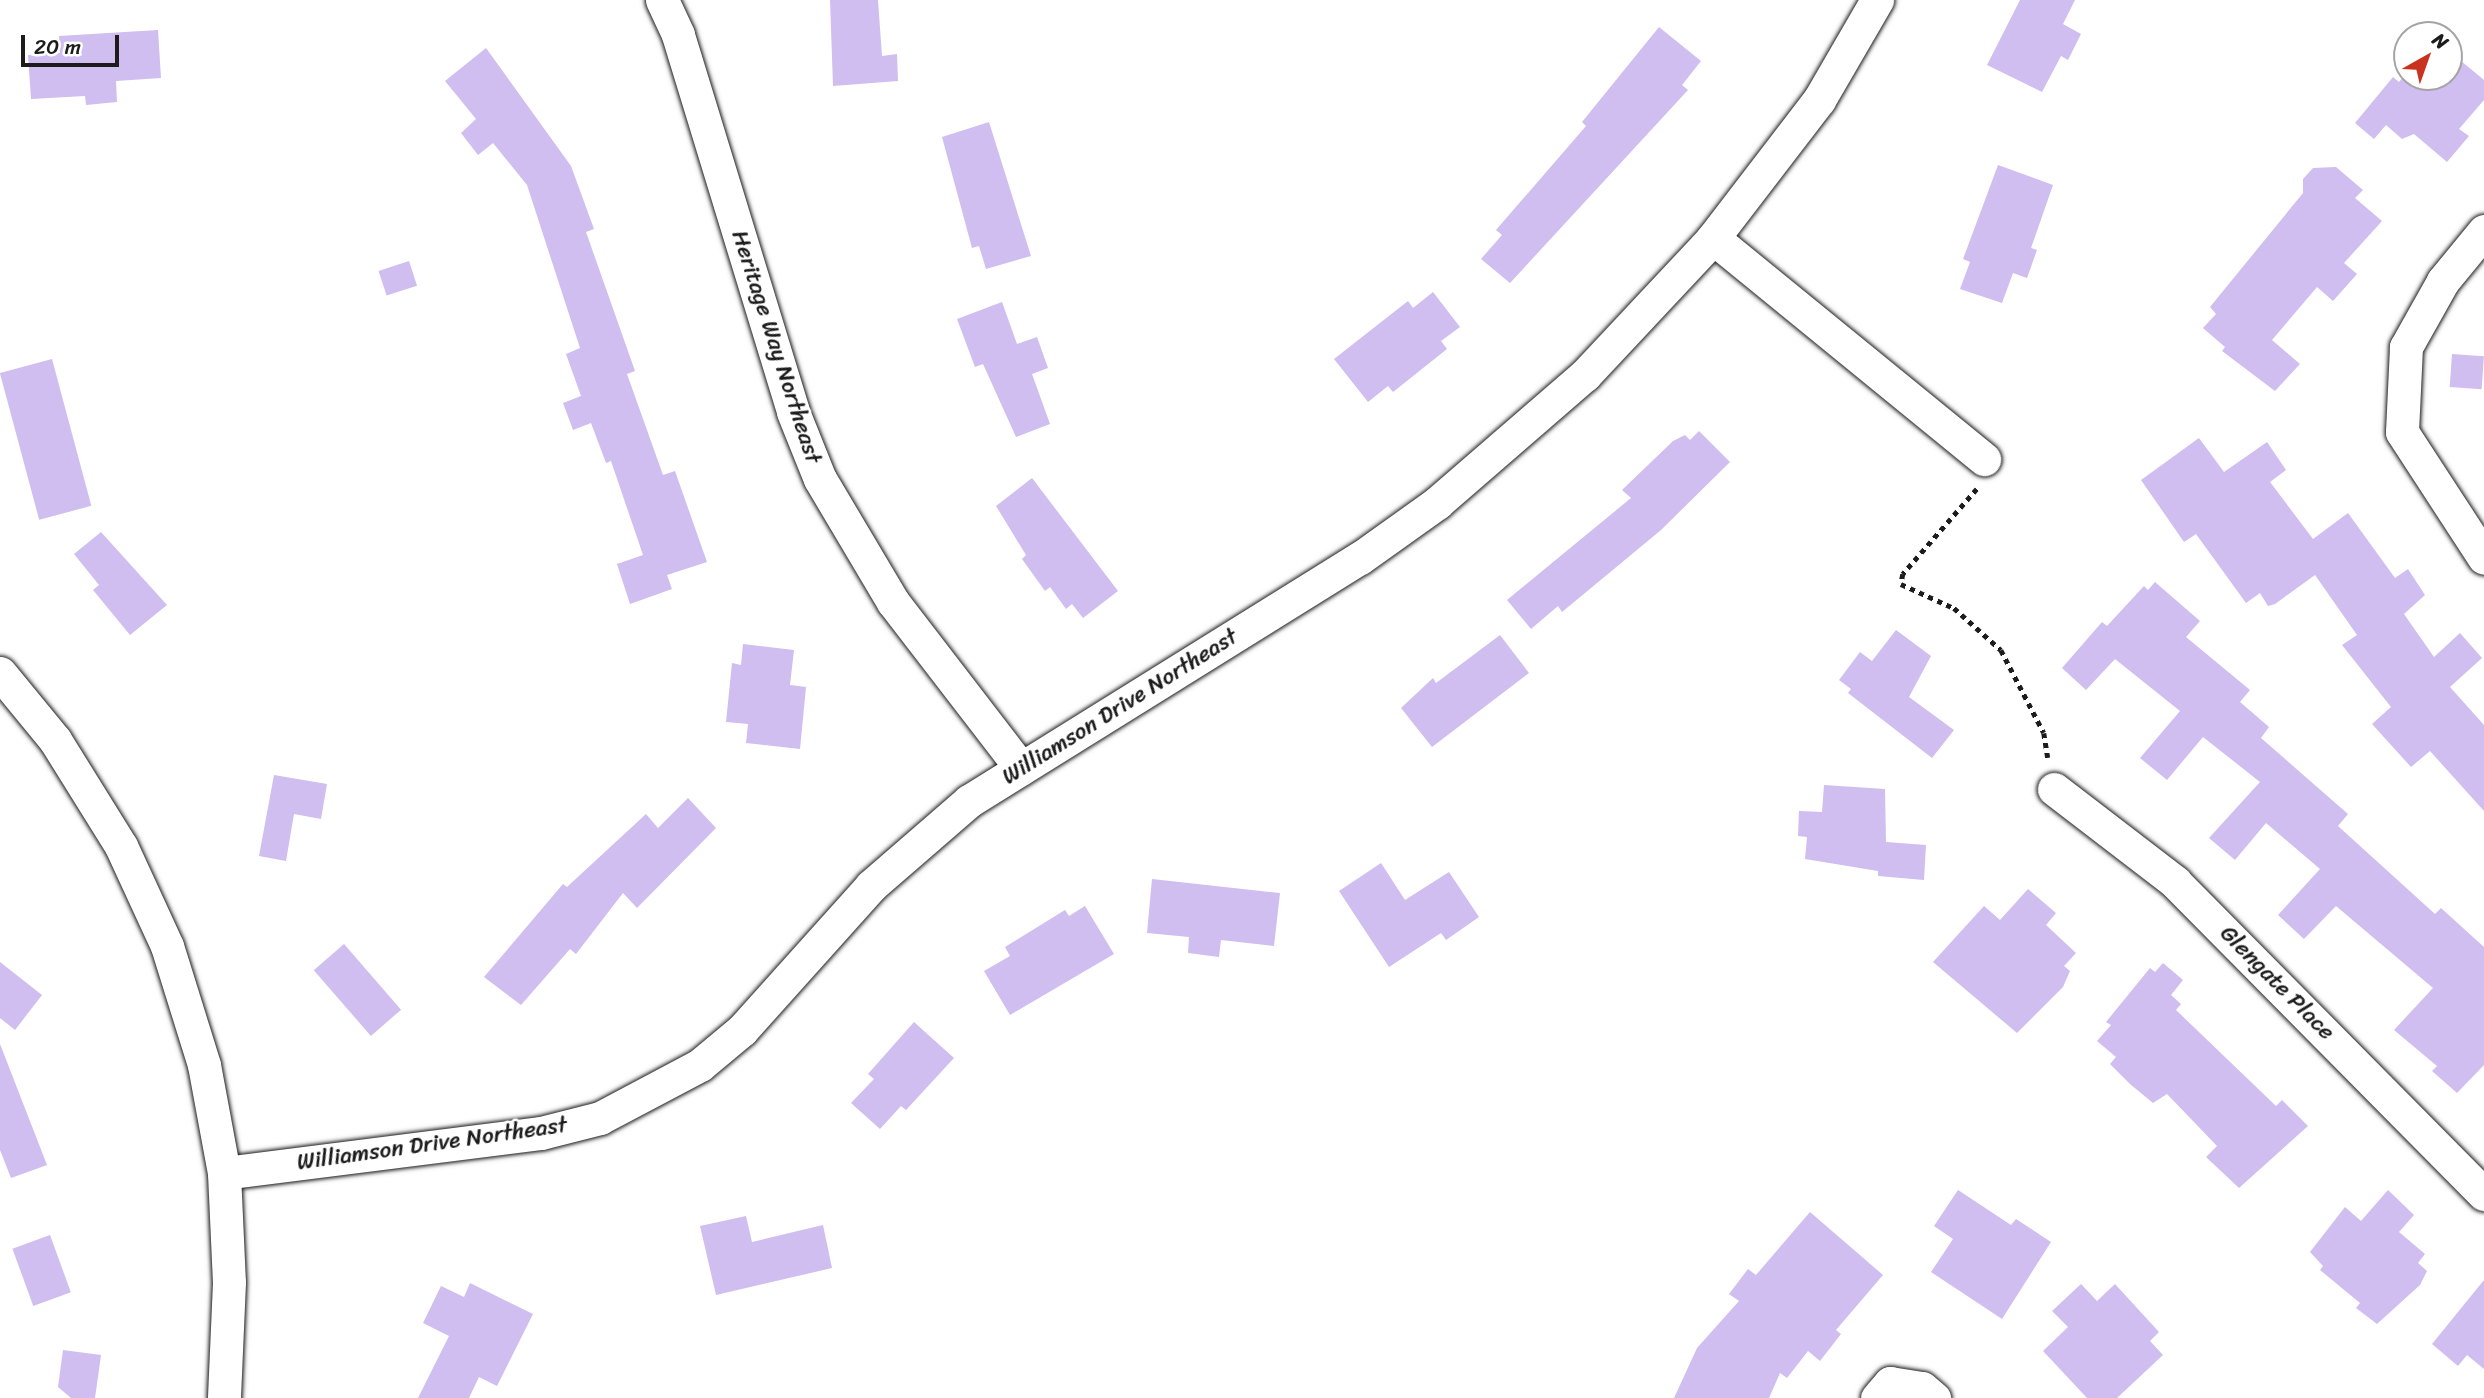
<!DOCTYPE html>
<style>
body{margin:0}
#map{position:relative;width:2484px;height:1398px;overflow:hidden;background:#fff;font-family:Sriracha,sans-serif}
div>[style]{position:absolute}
.building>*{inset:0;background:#cfbeef;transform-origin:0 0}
.path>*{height:4.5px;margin-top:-2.25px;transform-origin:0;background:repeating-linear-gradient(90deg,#1c1c1c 0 5px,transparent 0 10px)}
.roads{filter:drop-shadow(0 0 2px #1c1c1c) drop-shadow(0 0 2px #1c1c1c)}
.minor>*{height:33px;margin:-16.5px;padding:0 16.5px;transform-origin:16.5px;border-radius:16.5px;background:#fff}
span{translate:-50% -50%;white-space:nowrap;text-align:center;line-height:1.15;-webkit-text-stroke:5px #fff;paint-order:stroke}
.street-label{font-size:23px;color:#1c1c1c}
.north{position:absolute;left:2393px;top:21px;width:70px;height:70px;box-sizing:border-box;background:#fff;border:2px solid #a4a4a4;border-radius:50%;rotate:40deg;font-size:19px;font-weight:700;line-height:28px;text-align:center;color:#1c1c1c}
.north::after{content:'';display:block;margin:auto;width:24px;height:32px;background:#c8321e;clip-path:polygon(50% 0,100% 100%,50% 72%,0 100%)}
.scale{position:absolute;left:21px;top:35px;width:98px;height:32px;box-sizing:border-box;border:4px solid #1c1c1c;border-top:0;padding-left:9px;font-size:21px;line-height:24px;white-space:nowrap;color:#1c1c1c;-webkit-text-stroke:5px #fff;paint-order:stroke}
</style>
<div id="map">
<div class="building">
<i style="clip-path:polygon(830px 0,878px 0,882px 56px,897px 54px,898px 81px,833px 86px)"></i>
<i style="clip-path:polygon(2020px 0,2075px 0,2063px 24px,2081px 34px,2068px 60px,2061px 56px,2042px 92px,1987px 65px)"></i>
<i style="clip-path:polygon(1659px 27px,1701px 61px,1682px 85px,1688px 90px,1510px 283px,1481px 259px,1502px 235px,1496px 230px,1586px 126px,1582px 122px)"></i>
<i style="clip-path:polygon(158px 30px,161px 78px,116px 81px,117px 102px,86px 105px,85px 96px,31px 99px,28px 55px,60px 53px,59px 36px)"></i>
<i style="clip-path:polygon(486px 48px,571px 166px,594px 229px,586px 232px,635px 371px,627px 374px,663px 475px,675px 471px,707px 562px,667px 575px,672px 589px,630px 604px,617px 564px,643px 555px,611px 461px,606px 463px,591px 423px,573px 430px,563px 403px,581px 396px,566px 354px,580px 348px,527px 185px,493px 143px,478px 155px,461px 133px,476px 119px,445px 81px)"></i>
<i style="clip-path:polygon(2449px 51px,2484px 80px,2484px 100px,2459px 129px,2469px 136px,2447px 162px,2414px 134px,2402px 139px,2386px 125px,2374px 139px,2355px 123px,2393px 77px,2399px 82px,2407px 72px,2407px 77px,2449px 77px)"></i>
<i style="clip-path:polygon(989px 122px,1031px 256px,986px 269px,979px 246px,972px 248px,942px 137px)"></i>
<i style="clip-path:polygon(1998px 165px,2053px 185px,2031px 248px,2037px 250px,2027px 278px,2013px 273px,2002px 303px,1960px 289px,1970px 262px,1963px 259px)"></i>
<i style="clip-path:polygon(2336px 167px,2363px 190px,2355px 198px,2382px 221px,2344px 263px,2357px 274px,2333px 301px,2317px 287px,2272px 340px,2300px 364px,2275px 391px,2222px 351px,2225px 347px,2203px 328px,2216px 314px,2210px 307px,2303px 193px,2303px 179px,2313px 168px)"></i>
<i style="left:409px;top:261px;width:26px;height:32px;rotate:72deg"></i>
<i style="clip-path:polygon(1433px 292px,1460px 327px,1441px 341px,1447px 349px,1393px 392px,1388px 386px,1368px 402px,1334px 359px,1408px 301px,1413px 308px)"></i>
<i style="clip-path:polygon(1002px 302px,1017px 344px,1037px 337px,1048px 368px,1032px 374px,1050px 424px,1016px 437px,983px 364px,975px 367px,957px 319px)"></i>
<i style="left:2452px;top:354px;width:32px;height:33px;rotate:4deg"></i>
<i style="left:52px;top:359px;width:152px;height:54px;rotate:75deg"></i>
<i style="clip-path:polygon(1699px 431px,1730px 462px,1661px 530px,1562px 612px,1558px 606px,1531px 629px,1507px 600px,1631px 498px,1622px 490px,1673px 441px,1685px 435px,1690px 440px)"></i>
<i style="clip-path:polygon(2199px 438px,2224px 472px,2267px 442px,2286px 470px,2270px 482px,2313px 539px,2348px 513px,2395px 578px,2408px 569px,2425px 595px,2404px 614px,2434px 657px,2460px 633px,2482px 658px,2450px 687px,2484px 725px,2484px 811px,2430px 751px,2411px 767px,2372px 724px,2391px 707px,2342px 645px,2357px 635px,2315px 575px,2275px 604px,2268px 606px,2260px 593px,2246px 603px,2196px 534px,2184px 542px,2141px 480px)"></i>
<i style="clip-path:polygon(1032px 478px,1118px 591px,1083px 618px,1072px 604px,1066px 609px,1050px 587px,1045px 591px,1022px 559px,1026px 555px,996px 506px)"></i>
<i style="clip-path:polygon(101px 532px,167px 605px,130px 635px,93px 590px,99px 585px,74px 554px)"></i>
<i style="clip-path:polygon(2155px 582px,2200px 621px,2186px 637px,2250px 690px,2240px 702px,2269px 727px,2261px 738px,2348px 814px,2338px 826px,2435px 914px,2441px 908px,2484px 947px,2484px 1065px,2457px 1093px,2432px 1071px,2437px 1066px,2394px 1030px,2433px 988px,2336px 906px,2304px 939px,2278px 915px,2320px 869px,2266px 823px,2235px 860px,2209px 838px,2260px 782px,2203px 737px,2167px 780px,2140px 758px,2180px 711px,2115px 659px,2086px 690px,2062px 668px,2102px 622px,2107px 626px,2144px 586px,2148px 590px)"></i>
<i style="clip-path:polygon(1896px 630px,1931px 656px,1909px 697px,1954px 730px,1932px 758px,1848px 693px,1851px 689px,1839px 680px,1860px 652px,1872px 661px)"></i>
<i style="clip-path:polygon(1500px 635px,1529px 673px,1432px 747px,1401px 708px,1433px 678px,1436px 683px)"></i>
<i style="clip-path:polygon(743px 644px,794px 650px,790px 685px,806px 687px,800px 749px,746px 743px,748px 724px,726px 722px,732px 663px,741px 665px)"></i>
<i style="clip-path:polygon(274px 775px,327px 784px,321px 819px,294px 814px,286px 861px,259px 856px)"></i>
<i style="clip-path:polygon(1824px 785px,1885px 789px,1886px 842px,1926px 845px,1924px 880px,1878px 876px,1878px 871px,1805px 859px,1807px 837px,1798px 836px,1799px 811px,1822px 812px)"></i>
<i style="clip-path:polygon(688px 798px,716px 828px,637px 908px,623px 893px,576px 954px,570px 949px,521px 1005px,484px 977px,563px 884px,567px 887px,646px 814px,658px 828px)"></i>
<i style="clip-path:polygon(1381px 863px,1405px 900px,1449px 872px,1479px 917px,1446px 940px,1441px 933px,1389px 967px,1339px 891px)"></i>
<i style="clip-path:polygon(1152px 879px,1280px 893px,1274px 946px,1221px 940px,1219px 957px,1188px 953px,1189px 937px,1147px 933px)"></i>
<i style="clip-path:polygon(2028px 889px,2056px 913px,2046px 925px,2076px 953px,2064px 966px,2070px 971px,2063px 987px,2017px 1033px,1933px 962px,1984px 906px,2000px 920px)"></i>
<i style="clip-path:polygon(1085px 906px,1114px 954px,1010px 1015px,984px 971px,1010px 956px,1005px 947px,1065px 910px,1069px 916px)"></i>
<i style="left:344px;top:944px;width:87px;height:40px;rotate:49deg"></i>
<i style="clip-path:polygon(0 962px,42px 995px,15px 1030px,0 1018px)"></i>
<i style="clip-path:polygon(2163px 963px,2183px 980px,2171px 995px,2181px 1004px,2176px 1010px,2276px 1106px,2282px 1100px,2308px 1126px,2239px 1188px,2206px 1157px,2217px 1146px,2167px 1094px,2153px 1103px,2130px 1084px,2110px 1064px,2116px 1057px,2097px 1041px,2111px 1025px,2106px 1022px,2150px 968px,2155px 972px)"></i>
<i style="clip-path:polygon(914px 1022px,954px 1058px,906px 1110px,901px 1106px,880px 1129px,851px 1103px,874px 1079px,868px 1074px)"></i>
<i style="clip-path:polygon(0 1044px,47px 1165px,11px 1178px,0 1150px)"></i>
<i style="clip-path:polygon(1958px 1190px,2011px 1225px,2016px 1219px,2051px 1242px,2002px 1319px,1931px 1272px,1953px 1239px,1934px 1226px)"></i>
<i style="clip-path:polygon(2388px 1190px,2414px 1215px,2399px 1232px,2425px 1254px,2418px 1263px,2427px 1271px,2420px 1285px,2377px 1324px,2356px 1308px,2360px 1303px,2320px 1270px,2323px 1266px,2310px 1252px,2345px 1207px,2361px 1221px)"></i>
<i style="clip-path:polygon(1810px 1212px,1883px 1275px,1836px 1330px,1841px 1334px,1820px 1361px,1808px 1351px,1787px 1378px,1780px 1373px,1769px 1398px,1674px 1398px,1697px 1348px,1739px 1301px,1729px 1294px,1748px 1269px,1756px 1275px)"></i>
<i style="clip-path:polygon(746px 1216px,752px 1242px,823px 1225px,832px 1268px,716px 1295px,700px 1226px)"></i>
<i style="left:50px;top:1235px;width:61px;height:40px;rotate:70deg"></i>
<i style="clip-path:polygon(2484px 1280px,2484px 1369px,2467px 1355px,2458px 1366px,2432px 1344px)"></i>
<i style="clip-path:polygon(470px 1283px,533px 1314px,497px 1386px,479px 1377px,469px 1398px,418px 1398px,449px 1336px,423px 1323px,441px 1286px,464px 1297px)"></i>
<i style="clip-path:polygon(2081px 1284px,2097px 1301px,2115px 1284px,2159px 1332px,2150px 1341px,2163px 1355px,2117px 1398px,2087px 1398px,2043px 1351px,2068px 1327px,2052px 1311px)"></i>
<i style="clip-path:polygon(63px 1350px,101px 1355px,95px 1398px,71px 1398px,58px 1387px)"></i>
</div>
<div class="path">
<i style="left:1977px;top:489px;width:113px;rotate:131deg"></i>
<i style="left:1903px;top:574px;width:10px;rotate:101deg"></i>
<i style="left:1901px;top:584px;width:58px;rotate:24.4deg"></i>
<i style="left:1954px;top:608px;width:63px;rotate:41.8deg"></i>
<i style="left:2001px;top:650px;width:93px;rotate:62.6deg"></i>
<i style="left:2044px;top:733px;width:25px;rotate:81deg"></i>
</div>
<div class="roads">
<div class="minor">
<i style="left:662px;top:0;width:38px;rotate:65deg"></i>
<i style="left:678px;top:35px;width:394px;rotate:73deg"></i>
<i style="left:793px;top:412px;width:72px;rotate:68.1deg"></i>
<i style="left:820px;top:479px;width:143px;rotate:59.3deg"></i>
<i style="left:893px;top:602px;width:210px;rotate:52.4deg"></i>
<i style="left:2484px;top:231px;width:65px;rotate:129.4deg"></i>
<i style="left:2443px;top:281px;width:76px;rotate:119.3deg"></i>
<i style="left:2406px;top:347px;width:85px;rotate:92.7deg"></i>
<i style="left:2402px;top:432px;width:150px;rotate:56.9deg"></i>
<i style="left:1713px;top:238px;width:350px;rotate:39.2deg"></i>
<i style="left:0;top:673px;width:87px;rotate:50.6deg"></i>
<i style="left:55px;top:740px;width:125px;rotate:58.1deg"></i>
<i style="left:121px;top:846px;width:110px;rotate:65.3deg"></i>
<i style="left:167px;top:946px;width:125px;rotate:72.7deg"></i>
<i style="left:204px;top:1065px;width:110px;rotate:79.5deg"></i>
<i style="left:224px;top:1173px;width:109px;rotate:87.4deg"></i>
<i style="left:229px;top:1282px;width:116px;rotate:92.5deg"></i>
<i style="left:2054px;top:789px;width:153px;rotate:37.5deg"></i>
<i style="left:2175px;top:882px;width:439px;rotate:45.3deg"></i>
<i style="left:224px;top:1173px;width:320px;rotate:-7.2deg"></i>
<i style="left:541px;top:1133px;width:61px;rotate:-14.3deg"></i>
<i style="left:600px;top:1118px;width:113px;rotate:-27.9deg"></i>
<i style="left:700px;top:1065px;width:55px;rotate:-39.8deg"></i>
<i style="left:742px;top:1030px;width:193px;rotate:-48.1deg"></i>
<i style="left:871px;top:886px;width:130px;rotate:-40.9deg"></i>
<i style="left:969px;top:801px;width:460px;rotate:-31.9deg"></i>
<i style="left:1360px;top:558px;width:95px;rotate:-35.5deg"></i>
<i style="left:1437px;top:503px;width:196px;rotate:-40.9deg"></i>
<i style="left:1585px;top:375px;width:187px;rotate:-46.9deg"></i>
<i style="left:1713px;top:238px;width:174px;rotate:-52.5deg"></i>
<i style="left:1819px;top:100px;width:116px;rotate:-59.9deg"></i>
<i style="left:1877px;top:1398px;width:20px;rotate:-49deg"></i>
<i style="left:1890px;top:1383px;width:32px;rotate:9deg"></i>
<i style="left:1922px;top:1388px;width:16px;rotate:40deg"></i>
</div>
</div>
<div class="street-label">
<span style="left:776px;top:347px;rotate:72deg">Heritage Way Northeast</span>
<span style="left:1120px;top:707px;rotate:-32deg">Williamson Drive Northeast</span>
<span style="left:2277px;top:983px;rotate:45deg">Glengate Place</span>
<span style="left:432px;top:1144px;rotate:-8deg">Williamson Drive Northeast</span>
</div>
<div class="north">N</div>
<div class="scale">20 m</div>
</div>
